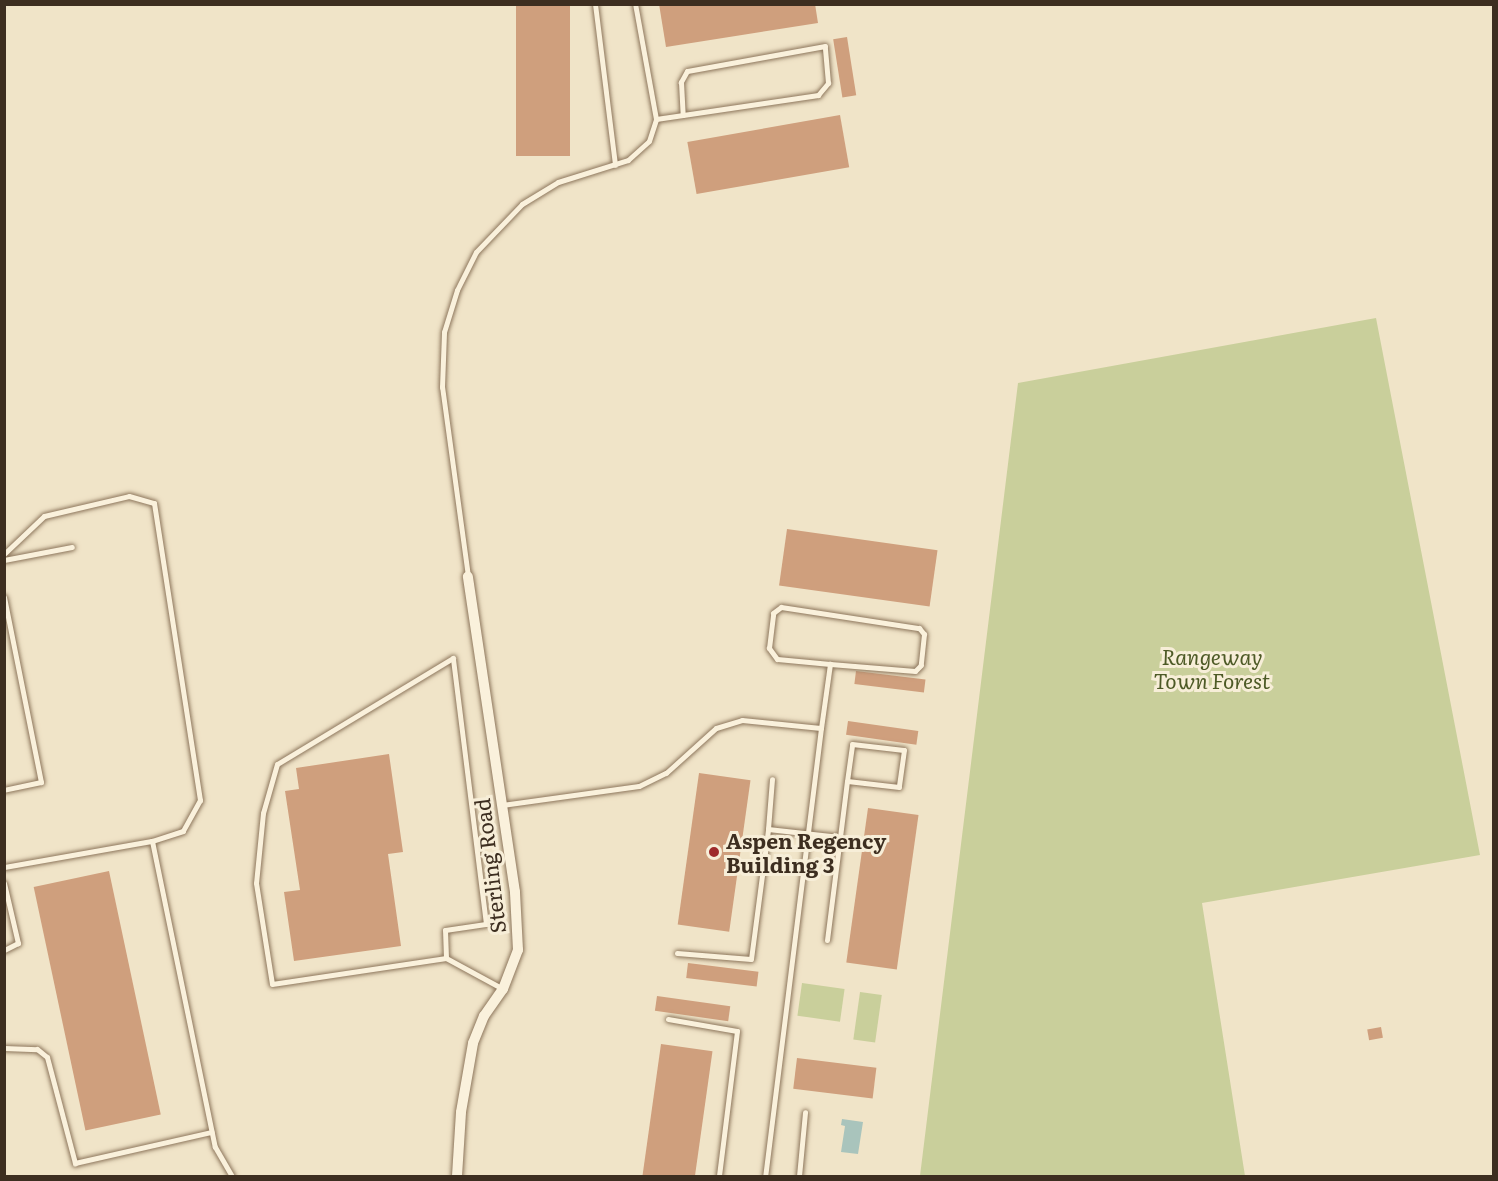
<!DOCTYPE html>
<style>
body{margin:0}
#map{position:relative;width:1498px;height:1181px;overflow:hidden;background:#f0e4c8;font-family:Literata,serif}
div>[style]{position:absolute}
.green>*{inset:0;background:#c9cf9b;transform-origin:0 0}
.water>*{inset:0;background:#a9c4bc}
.building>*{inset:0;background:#cf9f7d;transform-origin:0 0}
.roads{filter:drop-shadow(0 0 2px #8d765c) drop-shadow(0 0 2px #8d765c)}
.lane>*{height:5px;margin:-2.5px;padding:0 2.5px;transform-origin:2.5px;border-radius:2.5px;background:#faf1dc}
.street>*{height:10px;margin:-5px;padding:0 5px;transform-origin:5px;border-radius:5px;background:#faf1dc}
.dots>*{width:16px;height:16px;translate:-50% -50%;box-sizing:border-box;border:3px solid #f7eed8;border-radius:50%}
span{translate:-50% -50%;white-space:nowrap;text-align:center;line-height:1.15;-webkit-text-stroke:6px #f7eed8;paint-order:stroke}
.park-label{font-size:21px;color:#4d5a26;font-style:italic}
.poi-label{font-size:21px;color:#3d2e20;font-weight:700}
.left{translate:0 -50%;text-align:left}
.street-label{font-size:21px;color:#3d2e20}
.frame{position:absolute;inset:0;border:6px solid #3d2e20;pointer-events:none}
</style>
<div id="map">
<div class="green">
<i style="clip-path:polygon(1376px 318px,1480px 855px,1202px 903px,1245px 1176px,920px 1176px,1018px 383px)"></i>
<i style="left:802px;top:983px;width:43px;height:33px;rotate:8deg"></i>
<i style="left:860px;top:992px;width:22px;height:48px;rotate:8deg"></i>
</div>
<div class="water">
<i style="clip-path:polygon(842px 1119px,863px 1122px,858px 1154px,841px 1152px,845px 1126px,841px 1125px)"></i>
</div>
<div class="building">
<i style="left:516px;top:4px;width:54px;height:152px"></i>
<i style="clip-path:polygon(659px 4px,815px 4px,818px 23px,666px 47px)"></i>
<i style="left:847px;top:37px;width:59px;height:14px;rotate:81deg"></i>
<i style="left:840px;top:115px;width:53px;height:155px;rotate:80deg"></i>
<i style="left:787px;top:529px;width:152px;height:57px;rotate:8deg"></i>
<i style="left:856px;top:671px;width:70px;height:13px;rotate:7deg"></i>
<i style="left:848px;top:721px;width:71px;height:14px;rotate:8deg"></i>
<i style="clip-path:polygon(389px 754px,403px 852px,388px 854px,401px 946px,294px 961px,284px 892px,300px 890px,285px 791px,299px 789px,296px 768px)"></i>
<i style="left:699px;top:773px;width:52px;height:153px;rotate:8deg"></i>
<i style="left:868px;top:808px;width:51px;height:156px;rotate:8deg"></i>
<i style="left:109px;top:871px;width:249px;height:77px;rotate:78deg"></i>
<i style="left:688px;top:963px;width:71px;height:15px;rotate:7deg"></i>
<i style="left:657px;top:996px;width:74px;height:15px;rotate:8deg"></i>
<i style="left:1381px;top:1027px;width:11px;height:14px;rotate:80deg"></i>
<i style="left:661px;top:1044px;width:52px;height:133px;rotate:8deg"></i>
<i style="left:797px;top:1058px;width:80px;height:31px;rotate:7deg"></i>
</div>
<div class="roads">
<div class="lane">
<i style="left:595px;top:4px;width:162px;rotate:82.9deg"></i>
<i style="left:656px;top:119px;width:164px;rotate:-8.4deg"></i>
<i style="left:818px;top:95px;width:16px;rotate:-50deg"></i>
<i style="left:828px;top:83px;width:37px;rotate:-95deg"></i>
<i style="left:825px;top:46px;width:140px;rotate:169.7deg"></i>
<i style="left:687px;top:71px;width:13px;rotate:119deg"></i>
<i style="left:681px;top:82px;width:33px;rotate:87deg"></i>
<i style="left:4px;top:554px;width:55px;rotate:-43.5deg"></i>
<i style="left:44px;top:516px;width:87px;rotate:-13.2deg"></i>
<i style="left:129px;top:496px;width:26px;rotate:16deg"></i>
<i style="left:154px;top:503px;width:301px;rotate:81.2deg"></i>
<i style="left:200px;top:800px;width:35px;rotate:119deg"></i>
<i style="left:183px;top:831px;width:33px;rotate:162deg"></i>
<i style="left:152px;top:841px;width:312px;rotate:78.4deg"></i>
<i style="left:215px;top:1147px;width:34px;rotate:60deg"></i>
<i style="left:4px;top:560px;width:69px;rotate:-10.8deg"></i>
<i style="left:468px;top:576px;width:191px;rotate:-97.8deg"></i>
<i style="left:442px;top:387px;width:55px;rotate:-87.9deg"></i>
<i style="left:444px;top:332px;width:44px;rotate:-72.8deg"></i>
<i style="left:457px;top:290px;width:42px;rotate:-63.4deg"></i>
<i style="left:476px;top:252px;width:66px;rotate:-46.2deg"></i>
<i style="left:522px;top:204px;width:42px;rotate:-31.4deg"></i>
<i style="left:558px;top:182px;width:73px;rotate:-17.4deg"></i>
<i style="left:628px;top:160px;width:28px;rotate:-42deg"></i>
<i style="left:649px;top:141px;width:23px;rotate:-72deg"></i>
<i style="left:656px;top:119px;width:117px;rotate:-100.3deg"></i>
<i style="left:4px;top:597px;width:189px;rotate:78.7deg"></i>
<i style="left:41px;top:782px;width:38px;rotate:168deg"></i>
<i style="left:821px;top:728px;width:65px;rotate:-82deg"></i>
<i style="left:830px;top:664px;width:53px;rotate:-174.6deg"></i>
<i style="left:777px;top:659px;width:14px;rotate:-126deg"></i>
<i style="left:769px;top:648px;width:35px;rotate:-83deg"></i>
<i style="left:773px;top:613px;width:10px;rotate:-37deg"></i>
<i style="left:781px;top:607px;width:140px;rotate:8.7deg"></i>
<i style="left:919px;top:628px;width:8px;rotate:50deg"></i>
<i style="left:924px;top:634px;width:31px;rotate:96deg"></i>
<i style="left:921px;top:665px;width:8px;rotate:135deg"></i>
<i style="left:915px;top:671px;width:85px;rotate:-175.3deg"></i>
<i style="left:502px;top:805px;width:138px;rotate:-7.9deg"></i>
<i style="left:639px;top:786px;width:30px;rotate:-26deg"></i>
<i style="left:666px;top:773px;width:67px;rotate:-42deg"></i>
<i style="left:716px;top:728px;width:27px;rotate:-17deg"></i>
<i style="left:742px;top:720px;width:79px;rotate:5.8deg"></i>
<i style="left:821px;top:728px;width:451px;rotate:97.1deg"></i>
<i style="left:768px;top:829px;width:50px;rotate:-85.4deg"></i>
<i style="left:4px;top:867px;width:150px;rotate:-10deg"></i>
<i style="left:4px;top:883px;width:62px;rotate:76.9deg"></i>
<i style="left:18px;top:943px;width:16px;rotate:153deg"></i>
<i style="left:827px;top:940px;width:104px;rotate:-82.8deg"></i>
<i style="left:677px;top:953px;width:74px;rotate:4.6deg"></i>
<i style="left:751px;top:959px;width:131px;rotate:-82.5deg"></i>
<i style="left:768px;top:829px;width:72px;rotate:6.3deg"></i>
<i style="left:840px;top:837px;width:56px;rotate:-82.9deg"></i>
<i style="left:847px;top:781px;width:37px;rotate:-82deg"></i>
<i style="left:852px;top:744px;width:52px;rotate:6.6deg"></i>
<i style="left:904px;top:750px;width:37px;rotate:98deg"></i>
<i style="left:899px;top:787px;width:52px;rotate:-173.4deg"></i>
<i style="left:446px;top:958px;width:28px;rotate:-92deg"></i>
<i style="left:445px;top:930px;width:41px;rotate:-8.3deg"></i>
<i style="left:486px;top:924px;width:268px;rotate:-97.1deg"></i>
<i style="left:453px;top:658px;width:205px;rotate:148.9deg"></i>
<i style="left:277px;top:764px;width:51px;rotate:105.9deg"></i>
<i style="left:263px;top:813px;width:70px;rotate:95.7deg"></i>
<i style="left:256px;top:883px;width:102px;rotate:81deg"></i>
<i style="left:272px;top:984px;width:176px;rotate:-8.5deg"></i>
<i style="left:446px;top:958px;width:65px;rotate:28.5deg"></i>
<i style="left:668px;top:1019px;width:70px;rotate:9.9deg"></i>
<i style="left:737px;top:1031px;width:146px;rotate:97.1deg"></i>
<i style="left:4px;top:1048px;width:33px;rotate:2deg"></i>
<i style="left:37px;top:1049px;width:13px;rotate:39deg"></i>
<i style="left:47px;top:1057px;width:110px;rotate:75.2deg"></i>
<i style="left:75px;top:1163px;width:140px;rotate:-12.8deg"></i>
<i style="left:799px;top:1176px;width:64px;rotate:-84.6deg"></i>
</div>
<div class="street">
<i style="left:457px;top:1176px;width:64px;rotate:-86.4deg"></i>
<i style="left:461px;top:1112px;width:70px;rotate:-80.1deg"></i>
<i style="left:473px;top:1043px;width:29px;rotate:-68deg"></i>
<i style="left:484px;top:1016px;width:33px;rotate:-55deg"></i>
<i style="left:503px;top:989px;width:42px;rotate:-69deg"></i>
<i style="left:518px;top:950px;width:58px;rotate:-93deg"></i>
<i style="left:515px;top:892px;width:319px;rotate:-98.5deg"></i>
</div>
</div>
<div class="dots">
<i style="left:714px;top:852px;background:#9e2a2b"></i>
</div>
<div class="park-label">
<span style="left:1212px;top:668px">Rangeway<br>Town Forest</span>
</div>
<div class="poi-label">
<span class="left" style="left:726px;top:852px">Aspen Regency<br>Building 3</span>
</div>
<div class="street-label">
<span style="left:489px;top:866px;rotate:-97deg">Sterling Road</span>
</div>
<div class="frame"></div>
</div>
